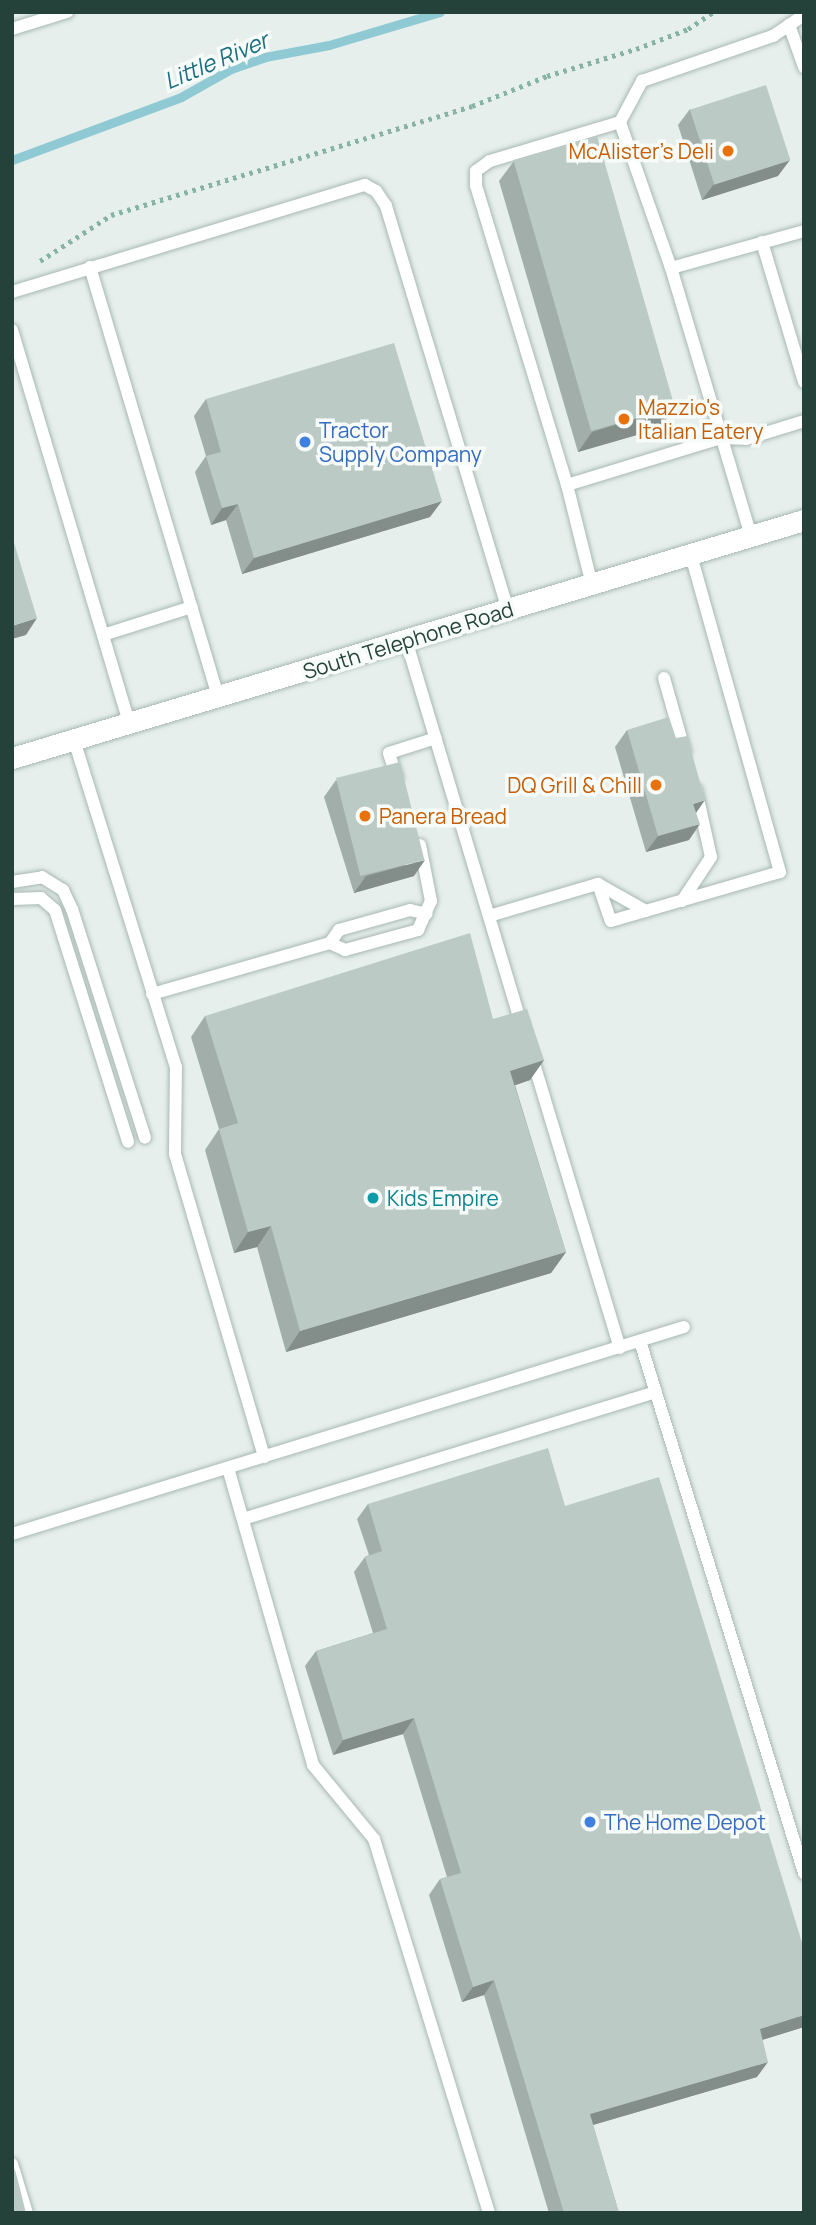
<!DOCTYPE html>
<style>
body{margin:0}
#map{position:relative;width:816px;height:2225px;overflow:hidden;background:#e6efeb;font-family:Manrope,sans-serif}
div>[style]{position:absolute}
.stream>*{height:9px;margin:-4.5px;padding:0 4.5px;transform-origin:4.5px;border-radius:4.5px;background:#8ec9d4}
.path>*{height:4.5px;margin-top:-2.25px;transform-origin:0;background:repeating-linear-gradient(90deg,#86b3a5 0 3.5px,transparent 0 8.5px)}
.roads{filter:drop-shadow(0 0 2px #a8b8b2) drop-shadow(0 0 2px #a8b8b2)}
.service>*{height:12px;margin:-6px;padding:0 6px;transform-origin:6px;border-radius:6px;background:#fff}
.secondary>*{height:21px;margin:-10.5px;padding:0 10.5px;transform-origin:10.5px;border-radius:10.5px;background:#fff}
.wall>*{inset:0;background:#a1aea9}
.shaded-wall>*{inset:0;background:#838d89}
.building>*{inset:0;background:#bbcac4;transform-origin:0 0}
.dots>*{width:19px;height:19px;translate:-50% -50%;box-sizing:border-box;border:4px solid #f7fbf9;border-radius:50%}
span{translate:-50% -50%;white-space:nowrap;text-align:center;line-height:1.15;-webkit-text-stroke:7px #f7fbf9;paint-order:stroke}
.food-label{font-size:21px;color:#c56008}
.right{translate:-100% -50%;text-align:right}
.left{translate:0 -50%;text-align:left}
.shop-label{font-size:21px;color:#366cbe}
.street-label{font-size:21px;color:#24423a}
.culture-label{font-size:21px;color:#0d838f}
.water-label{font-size:23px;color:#1c6f80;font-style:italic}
.frame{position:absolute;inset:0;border:14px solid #24423a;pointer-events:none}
</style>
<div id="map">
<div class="stream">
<i style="left:12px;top:160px;width:180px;rotate:-20.4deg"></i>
<i style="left:181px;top:97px;width:57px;rotate:-29.2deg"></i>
<i style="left:231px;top:69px;width:36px;rotate:-19deg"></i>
<i style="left:265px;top:57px;width:65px;rotate:-10.6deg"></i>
<i style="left:329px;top:45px;width:116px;rotate:-16.6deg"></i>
</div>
<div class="path">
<i style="left:40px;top:261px;width:85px;rotate:-32.9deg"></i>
<i style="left:111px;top:215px;width:377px;rotate:-16.8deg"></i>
<i style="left:472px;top:106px;width:81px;rotate:-21.8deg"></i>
<i style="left:547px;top:76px;width:93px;rotate:-16.9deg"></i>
<i style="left:636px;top:49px;width:56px;rotate:-21deg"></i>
<i style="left:688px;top:29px;width:30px;rotate:-34deg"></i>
</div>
<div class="roads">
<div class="service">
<i style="left:789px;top:25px;width:45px;rotate:70.3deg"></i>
<i style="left:12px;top:29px;width:58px;rotate:-17.2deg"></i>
<i style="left:762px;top:242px;width:146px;rotate:73.3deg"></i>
<i style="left:90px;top:267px;width:448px;rotate:73.4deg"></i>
<i style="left:671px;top:268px;width:155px;rotate:-109.3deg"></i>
<i style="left:620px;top:122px;width:47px;rotate:-61.8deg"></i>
<i style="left:642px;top:81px;width:139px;rotate:-19deg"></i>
<i style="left:773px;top:36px;width:37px;rotate:-34deg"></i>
<i style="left:12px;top:292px;width:369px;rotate:-16.9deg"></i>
<i style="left:365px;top:185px;width:13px;rotate:29deg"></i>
<i style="left:376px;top:191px;width:18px;rotate:56deg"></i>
<i style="left:386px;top:206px;width:422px;rotate:73.2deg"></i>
<i style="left:12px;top:330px;width:410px;rotate:73.4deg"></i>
<i style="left:567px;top:485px;width:161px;rotate:-17deg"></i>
<i style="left:721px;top:438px;width:25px;rotate:2deg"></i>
<i style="left:746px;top:439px;width:61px;rotate:-17.2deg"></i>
<i style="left:751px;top:536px;width:280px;rotate:-106.6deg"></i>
<i style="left:671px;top:268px;width:138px;rotate:-15.5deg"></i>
<i style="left:592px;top:585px;width:103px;rotate:-104deg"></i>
<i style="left:567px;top:485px;width:313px;rotate:-106.9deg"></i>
<i style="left:476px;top:186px;width:15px;rotate:-90deg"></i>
<i style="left:476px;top:171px;width:17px;rotate:-36deg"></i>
<i style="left:490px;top:161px;width:136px;rotate:-16.7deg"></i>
<i style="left:103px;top:635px;width:93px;rotate:-17.5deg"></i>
<i style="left:406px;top:640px;width:403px;rotate:73.3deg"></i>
<i style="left:664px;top:678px;width:77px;rotate:74.2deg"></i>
<i style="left:74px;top:740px;width:343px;rotate:72.7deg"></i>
<i style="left:176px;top:1067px;width:87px;rotate:90.7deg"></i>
<i style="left:175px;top:1154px;width:316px;rotate:73.6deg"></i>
<i style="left:397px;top:778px;width:26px;rotate:-108deg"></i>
<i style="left:389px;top:753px;width:49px;rotate:-17.7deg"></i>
<i style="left:12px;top:882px;width:30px;rotate:-9deg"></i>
<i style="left:42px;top:877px;width:25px;rotate:32deg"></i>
<i style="left:63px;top:890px;width:21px;rotate:65deg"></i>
<i style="left:72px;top:909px;width:240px;rotate:72.3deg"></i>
<i style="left:598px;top:884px;width:55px;rotate:29.4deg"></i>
<i style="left:12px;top:899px;width:29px;rotate:-2deg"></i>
<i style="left:41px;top:898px;width:18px;rotate:41deg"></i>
<i style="left:55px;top:910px;width:243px;rotate:72.5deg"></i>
<i style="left:682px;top:901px;width:53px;rotate:-56.6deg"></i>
<i style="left:711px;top:857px;width:69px;rotate:-102.6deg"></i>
<i style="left:489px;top:916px;width:114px;rotate:-16.4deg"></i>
<i style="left:598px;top:884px;width:39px;rotate:71deg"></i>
<i style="left:611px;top:921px;width:176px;rotate:-16.2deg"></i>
<i style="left:780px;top:872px;width:329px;rotate:-105.7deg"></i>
<i style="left:330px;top:943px;width:16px;rotate:-55deg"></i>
<i style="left:339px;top:930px;width:74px;rotate:-15.7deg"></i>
<i style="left:410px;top:910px;width:17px;rotate:13deg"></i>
<i style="left:152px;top:994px;width:185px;rotate:-16deg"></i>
<i style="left:330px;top:943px;width:17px;rotate:25deg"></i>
<i style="left:345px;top:950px;width:76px;rotate:-15.3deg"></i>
<i style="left:418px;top:930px;width:32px;rotate:-66deg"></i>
<i style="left:431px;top:901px;width:57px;rotate:-101.1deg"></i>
<i style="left:532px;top:1057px;width:304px;rotate:73.2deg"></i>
<i style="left:640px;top:1341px;width:557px;rotate:72.87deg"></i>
<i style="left:228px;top:1468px;width:309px;rotate:74deg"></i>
<i style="left:313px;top:1765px;width:96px;rotate:50.5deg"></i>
<i style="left:374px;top:1839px;width:391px;rotate:72.9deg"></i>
<i style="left:243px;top:1519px;width:432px;rotate:-17.1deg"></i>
<i style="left:12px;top:1534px;width:703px;rotate:-17.12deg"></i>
<i style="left:12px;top:2164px;width:51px;rotate:73deg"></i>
</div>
<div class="secondary">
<i style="left:12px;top:758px;width:827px;rotate:-16.73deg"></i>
</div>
</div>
<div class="wall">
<i style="clip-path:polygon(690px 109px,778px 176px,702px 200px,678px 125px)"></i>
<i style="clip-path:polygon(514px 161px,675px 407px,661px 428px,578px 452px,499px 181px)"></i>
<i style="clip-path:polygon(206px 399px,430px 517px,242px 574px,226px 520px,211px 525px,195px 472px,206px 456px,194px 416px)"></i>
<i style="clip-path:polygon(627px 730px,696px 813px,689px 840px,646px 852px,615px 747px)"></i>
<i style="clip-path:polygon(336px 780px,414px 876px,354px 893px,324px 797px)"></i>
<i style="clip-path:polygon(205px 1016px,493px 1019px,544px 1060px,530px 1080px,515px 1085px,566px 1252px,551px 1273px,286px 1352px,257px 1247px,234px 1253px,205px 1150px,219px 1129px,191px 1037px)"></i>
<i style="clip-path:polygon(368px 1504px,565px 1506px,804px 2027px,762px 2040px,757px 2077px,593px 2125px,619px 2213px,549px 2213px,484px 1995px,462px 2002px,429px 1895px,440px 1879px,447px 1877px,403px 1734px,333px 1755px,305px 1666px,316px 1651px,373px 1633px,354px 1572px,365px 1557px,369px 1555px,357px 1519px)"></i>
</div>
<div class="shaded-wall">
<i style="clip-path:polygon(790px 160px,778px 176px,702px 200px,714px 184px)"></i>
<i style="clip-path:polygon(675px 407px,661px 428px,578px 452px,592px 432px)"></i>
<i style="clip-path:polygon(442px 501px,430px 517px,242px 574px,254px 558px)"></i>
<i style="clip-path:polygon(238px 504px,226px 520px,211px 525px,222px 508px)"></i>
<i style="clip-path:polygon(37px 618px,26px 635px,12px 639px,12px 626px)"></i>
<i style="clip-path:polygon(705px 800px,694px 816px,693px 804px)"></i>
<i style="clip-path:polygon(700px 824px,689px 840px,646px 852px,658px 836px)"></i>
<i style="clip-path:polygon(425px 860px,414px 876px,354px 893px,366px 876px)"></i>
<i style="clip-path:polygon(544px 1060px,530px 1080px,496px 1092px,510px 1071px)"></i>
<i style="clip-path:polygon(271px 1226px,257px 1247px,234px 1253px,248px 1232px)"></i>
<i style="clip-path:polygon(566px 1252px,551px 1273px,286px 1352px,300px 1331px)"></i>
<i style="clip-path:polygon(414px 1718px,403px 1734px,333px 1755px,343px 1740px)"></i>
<i style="clip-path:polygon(494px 1980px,484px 1995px,462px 2002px,473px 1987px)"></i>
<i style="clip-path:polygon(804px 2015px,804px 2027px,749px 2044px,760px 2029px)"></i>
<i style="clip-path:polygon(768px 2062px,757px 2077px,579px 2129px,590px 2114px)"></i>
</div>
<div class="building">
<i style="left:766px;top:85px;width:79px;height:80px;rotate:72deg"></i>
<i style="left:597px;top:136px;width:282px;height:87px;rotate:74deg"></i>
<i style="clip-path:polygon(394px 343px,442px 501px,254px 558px,238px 504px,222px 508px,206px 456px,221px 452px,206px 399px)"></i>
<i style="clip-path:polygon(12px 536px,37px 618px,12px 626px)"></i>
<i style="clip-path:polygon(669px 717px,676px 738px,687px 736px,705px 800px,693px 804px,700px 824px,658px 836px,627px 730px)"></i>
<i style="left:400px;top:762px;width:101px;height:66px;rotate:76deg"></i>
<i style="clip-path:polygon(470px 933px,493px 1019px,527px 1009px,544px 1060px,510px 1071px,566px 1252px,300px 1331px,271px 1226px,248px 1232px,219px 1129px,238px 1123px,205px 1016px)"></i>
<i style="clip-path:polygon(548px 1448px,565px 1506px,659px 1477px,804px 1949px,804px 2015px,760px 2029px,768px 2062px,590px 2114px,619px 2213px,564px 2213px,494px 1980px,473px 1987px,440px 1879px,461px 1873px,414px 1718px,343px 1740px,316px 1651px,387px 1629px,365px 1557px,382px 1551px,368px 1504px)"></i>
<i style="clip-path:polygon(12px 2163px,16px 2173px,26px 2213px,12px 2213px)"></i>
</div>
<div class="dots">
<i style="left:728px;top:151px;background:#e8710a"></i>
<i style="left:624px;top:419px;background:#e8710a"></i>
<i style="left:305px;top:442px;background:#3f7fe0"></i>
<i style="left:656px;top:785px;background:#e8710a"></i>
<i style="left:365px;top:816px;background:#e8710a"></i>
<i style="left:373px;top:1198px;background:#0f9aa8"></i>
<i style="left:590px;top:1822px;background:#3f7fe0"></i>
</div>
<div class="food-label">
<span class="right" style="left:714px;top:151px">McAlister's Deli</span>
<span class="left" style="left:638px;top:419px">Mazzio's<br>Italian Eatery</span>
<span class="right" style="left:642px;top:785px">DQ Grill &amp; Chill</span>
<span class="left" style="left:379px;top:816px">Panera Bread</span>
</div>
<div class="shop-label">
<span class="left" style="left:319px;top:442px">Tractor<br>Supply Company</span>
<span class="left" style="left:604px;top:1822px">The Home Depot</span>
</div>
<div class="street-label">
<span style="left:408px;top:640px;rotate:-17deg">South Telephone Road</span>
</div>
<div class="culture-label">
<span class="left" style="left:387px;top:1198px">Kids Empire</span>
</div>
<div class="water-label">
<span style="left:216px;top:60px;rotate:-23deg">Little River</span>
</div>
<div class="frame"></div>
</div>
